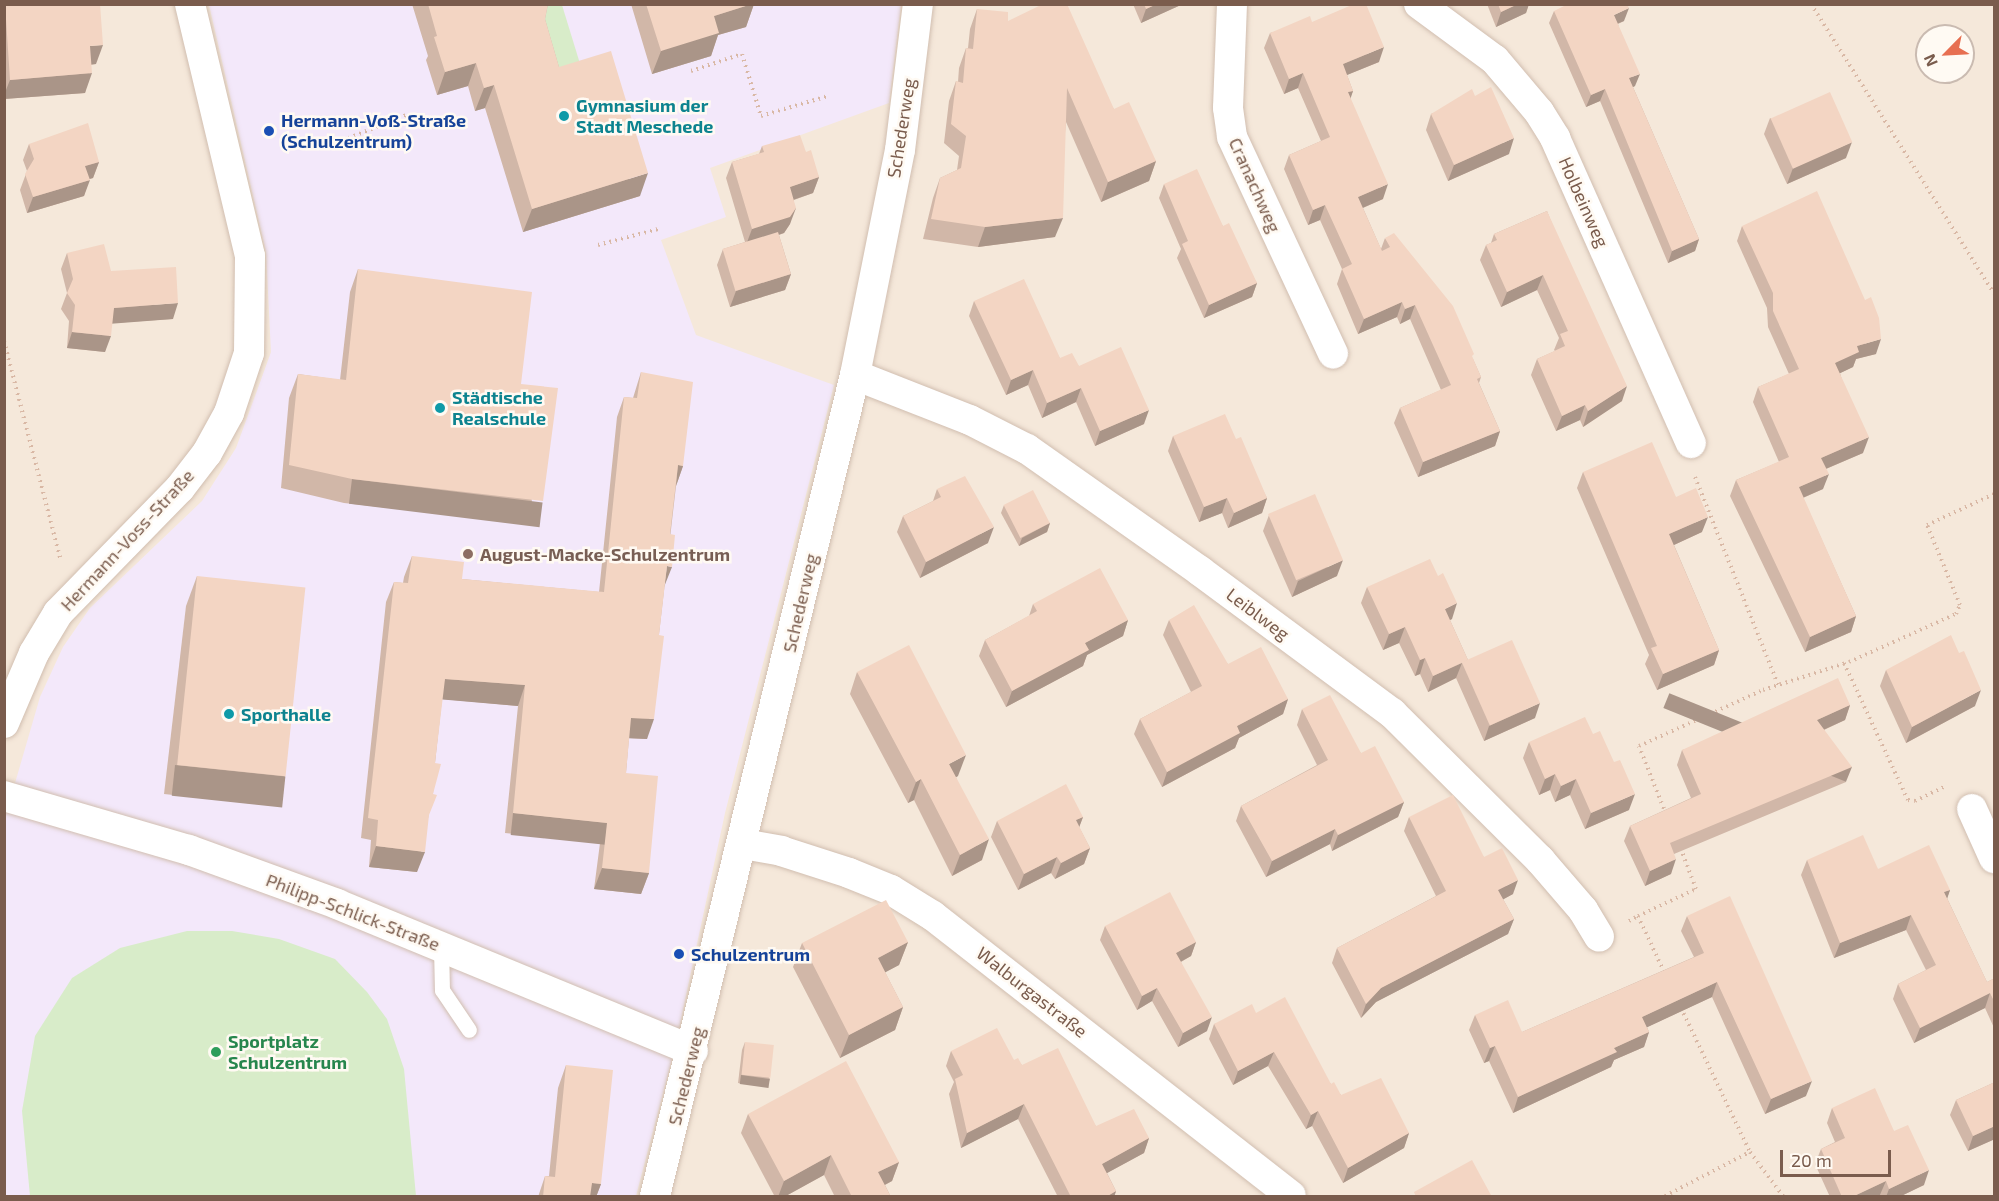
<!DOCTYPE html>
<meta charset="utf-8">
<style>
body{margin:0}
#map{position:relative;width:1999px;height:1201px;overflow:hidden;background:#fdf6ec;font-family:"Exo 2",sans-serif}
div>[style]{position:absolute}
.residential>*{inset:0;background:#f5e8da}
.education>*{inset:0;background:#f3e8fa}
.green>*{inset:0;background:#d8ecc9}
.path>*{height:4px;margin-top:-2px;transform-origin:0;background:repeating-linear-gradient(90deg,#d9b8a5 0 1.5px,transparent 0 6px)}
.roads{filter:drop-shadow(0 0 2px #d1beb0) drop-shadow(0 0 2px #d1beb0)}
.lane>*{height:15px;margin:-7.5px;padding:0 7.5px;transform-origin:7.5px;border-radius:7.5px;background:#fff}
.street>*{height:30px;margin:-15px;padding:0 15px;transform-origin:15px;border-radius:15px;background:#fff}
.wall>*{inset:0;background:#d1b7a8}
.shaded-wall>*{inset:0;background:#aa9588;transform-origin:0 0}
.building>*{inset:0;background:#f3d5c3;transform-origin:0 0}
.dots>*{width:16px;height:16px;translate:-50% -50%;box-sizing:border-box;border:3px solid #fffaf3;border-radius:50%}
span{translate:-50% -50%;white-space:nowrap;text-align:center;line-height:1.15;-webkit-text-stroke:5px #fffaf3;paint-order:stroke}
.culture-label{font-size:18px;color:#0d838f;font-weight:700}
.left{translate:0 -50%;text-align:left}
.transit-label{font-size:18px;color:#164399;font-weight:700}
.street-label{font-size:18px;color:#7a5c4d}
.education-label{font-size:18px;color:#785e54;font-weight:700}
.leisure-label{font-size:18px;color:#27864d;font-weight:700}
.frame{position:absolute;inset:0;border:6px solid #7a5c4d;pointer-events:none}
.north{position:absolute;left:1915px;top:24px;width:60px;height:60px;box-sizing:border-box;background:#fffaf3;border:2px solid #cabbb1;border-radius:50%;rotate:246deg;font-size:16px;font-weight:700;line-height:24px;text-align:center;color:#7a5c4d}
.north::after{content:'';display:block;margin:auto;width:21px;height:27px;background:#e76f51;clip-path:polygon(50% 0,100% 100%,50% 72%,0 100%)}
.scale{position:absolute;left:1780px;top:1150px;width:111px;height:27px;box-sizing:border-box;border:3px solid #7a5c4d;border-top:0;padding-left:8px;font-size:18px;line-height:21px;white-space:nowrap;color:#7a5c4d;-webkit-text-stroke:4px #fffaf3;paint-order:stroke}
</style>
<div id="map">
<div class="residential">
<i style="clip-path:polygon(evenodd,5px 5px,1994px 5px,1994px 1196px,5px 1196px,5px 5px,1927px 36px,1963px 36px,1963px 72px,1927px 72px,1927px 36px)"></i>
</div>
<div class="education">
<i style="clip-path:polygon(209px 5px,901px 5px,889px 103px,710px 168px,726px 217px,661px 240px,696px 335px,834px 385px,725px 813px,675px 1047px,636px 1196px,5px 1196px,4px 821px,40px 697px,63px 647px,90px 608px,202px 501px,236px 448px,271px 352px,266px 252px)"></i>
</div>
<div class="green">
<i style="clip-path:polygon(525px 5px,562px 5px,585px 80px,550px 90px)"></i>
<i style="clip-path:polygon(187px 931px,232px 931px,279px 939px,335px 959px,367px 992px,387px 1019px,404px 1069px,416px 1196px,30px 1196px,22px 1111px,35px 1036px,72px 978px,120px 948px)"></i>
</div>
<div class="path">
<i style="left:1811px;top:4px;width:342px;rotate:57.7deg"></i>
<i style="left:691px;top:71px;width:54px;rotate:-18.4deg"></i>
<i style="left:742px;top:54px;width:65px;rotate:73deg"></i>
<i style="left:761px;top:116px;width:70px;rotate:-16.6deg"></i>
<i style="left:326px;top:147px;width:87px;rotate:-21.6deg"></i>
<i style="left:598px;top:245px;width:62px;rotate:-14.9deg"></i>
<i style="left:4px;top:341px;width:227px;rotate:75.5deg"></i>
<i style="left:1695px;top:477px;width:224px;rotate:68.2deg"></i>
<i style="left:1844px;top:663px;width:151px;rotate:65deg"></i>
<i style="left:1908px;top:800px;width:7px;rotate:8deg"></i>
<i style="left:1915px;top:801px;width:32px;rotate:-26deg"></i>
<i style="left:1666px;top:814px;width:73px;rotate:-111.7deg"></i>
<i style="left:1639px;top:746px;width:136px;rotate:-24.3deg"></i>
<i style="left:1763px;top:690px;width:90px;rotate:-18deg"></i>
<i style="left:1849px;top:662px;width:117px;rotate:-24.2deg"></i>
<i style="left:1956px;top:614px;width:10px;rotate:-66deg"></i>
<i style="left:1960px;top:605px;width:87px;rotate:-112.4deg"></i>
<i style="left:1927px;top:525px;width:74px;rotate:-24.8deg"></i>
<i style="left:1638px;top:916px;width:64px;rotate:-25deg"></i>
<i style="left:1696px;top:889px;width:43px;rotate:-110.6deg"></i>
<i style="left:1629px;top:921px;width:10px;rotate:-29deg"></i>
<i style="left:1638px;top:916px;width:64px;rotate:65deg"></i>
<i style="left:1681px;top:1008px;width:160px;rotate:64.4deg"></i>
<i style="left:1750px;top:1152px;width:55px;rotate:53.1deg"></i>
<i style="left:1665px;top:1196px;width:96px;rotate:-27.4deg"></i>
<i style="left:1993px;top:1196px;width:1px"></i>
</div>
<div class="roads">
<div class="lane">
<i style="left:441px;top:947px;width:43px;rotate:88.7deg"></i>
<i style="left:442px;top:990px;width:48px;rotate:56deg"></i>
</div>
<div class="street">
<i style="left:1232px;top:4px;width:104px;rotate:92.2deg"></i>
<i style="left:1228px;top:108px;width:29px;rotate:82deg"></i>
<i style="left:1232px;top:137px;width:239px;rotate:65deg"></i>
<i style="left:1419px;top:4px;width:94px;rotate:36.4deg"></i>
<i style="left:1495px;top:60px;width:68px;rotate:49.8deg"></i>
<i style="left:1539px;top:112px;width:31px;rotate:58deg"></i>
<i style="left:1555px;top:138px;width:334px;rotate:66deg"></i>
<i style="left:855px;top:375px;width:123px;rotate:21.4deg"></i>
<i style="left:970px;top:420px;width:64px;rotate:27deg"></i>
<i style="left:1027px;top:449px;width:212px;rotate:35.2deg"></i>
<i style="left:1200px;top:571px;width:239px;rotate:36.5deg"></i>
<i style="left:1392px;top:713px;width:209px;rotate:44.8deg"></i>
<i style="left:1540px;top:860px;width:66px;rotate:49.3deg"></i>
<i style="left:1583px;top:910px;width:31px;rotate:59deg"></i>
<i style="left:4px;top:723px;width:76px;rotate:-66.8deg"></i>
<i style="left:34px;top:653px;width:47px;rotate:-59deg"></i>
<i style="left:58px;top:613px;width:175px;rotate:-45.7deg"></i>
<i style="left:180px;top:488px;width:44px;rotate:-52.4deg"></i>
<i style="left:207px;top:453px;width:46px;rotate:-61.2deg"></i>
<i style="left:229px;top:413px;width:63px;rotate:-71.6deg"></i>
<i style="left:249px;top:353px;width:97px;rotate:-89.4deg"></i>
<i style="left:250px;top:256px;width:259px;rotate:-103.4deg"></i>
<i style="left:4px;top:796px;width:193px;rotate:16.3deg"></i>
<i style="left:189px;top:850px;width:158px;rotate:20deg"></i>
<i style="left:337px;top:904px;width:385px;rotate:22.4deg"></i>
<i style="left:1972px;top:809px;width:54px;rotate:65.8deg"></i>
<i style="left:743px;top:844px;width:39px;rotate:10deg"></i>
<i style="left:781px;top:851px;width:71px;rotate:17.9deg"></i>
<i style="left:849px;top:873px;width:45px;rotate:22deg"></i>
<i style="left:891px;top:890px;width:49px;rotate:31.8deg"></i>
<i style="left:933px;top:916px;width:454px;rotate:38deg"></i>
<i style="left:655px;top:1196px;width:845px;rotate:-76.31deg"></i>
<i style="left:855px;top:375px;width:229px;rotate:-78.7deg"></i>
<i style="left:900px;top:150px;width:147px;rotate:-83deg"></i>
</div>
</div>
<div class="wall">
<i style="clip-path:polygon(4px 4px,96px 64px,91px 65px,85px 93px,4px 99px)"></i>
<i style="clip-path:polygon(412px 4px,548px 4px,545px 19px,559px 67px,640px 196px,523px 232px,485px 108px,475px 111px,468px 86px,437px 95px,426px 60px,428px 56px)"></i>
<i style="clip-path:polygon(631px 4px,754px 4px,746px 27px,718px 35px,711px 56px,652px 74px)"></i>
<i style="clip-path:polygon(1133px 4px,1183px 4px,1141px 23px)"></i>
<i style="clip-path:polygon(1487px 4px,1529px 4px,1526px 13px,1496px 27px)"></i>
<i style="clip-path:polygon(977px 9px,1008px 21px,1114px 109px,1156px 161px,1149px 181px,1101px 202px,1066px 122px,1055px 237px,978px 247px,923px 239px,933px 198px,940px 178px,957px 170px,959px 156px,944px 143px,949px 101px,956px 81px,958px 82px,959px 68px,966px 48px,968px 48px,970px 29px)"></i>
<i style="clip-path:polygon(1554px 11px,1624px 21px,1618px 24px,1635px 86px,1633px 87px,1699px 239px,1695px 251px,1668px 263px,1600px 101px,1586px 107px,1549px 23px)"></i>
<i style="clip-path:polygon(1312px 22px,1379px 62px,1347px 75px,1353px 91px,1350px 98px,1383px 199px,1363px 208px,1381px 249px,1385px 238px,1473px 359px,1481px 377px,1479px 383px,1500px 431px,1495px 446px,1418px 477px,1394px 423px,1400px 408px,1441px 390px,1410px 319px,1400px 324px,1397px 317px,1358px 334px,1337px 284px,1342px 269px,1320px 220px,1308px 225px,1284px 169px,1289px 155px,1321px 141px,1298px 88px,1284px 94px,1264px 48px,1270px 33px)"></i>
<i style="clip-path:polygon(1475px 96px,1509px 154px,1448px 181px,1426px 130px,1431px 114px)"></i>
<i style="clip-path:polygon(1770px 118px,1846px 158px,1787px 184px,1764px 134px)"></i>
<i style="clip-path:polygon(29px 144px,99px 162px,93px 178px,89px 179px,84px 196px,27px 213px,20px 190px,27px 171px,23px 160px)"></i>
<i style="clip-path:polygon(762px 146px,806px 152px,819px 177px,813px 193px,794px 200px,790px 224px,784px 233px,779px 235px,791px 274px,785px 290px,730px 307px,717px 265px,723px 249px,745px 242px,726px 178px,732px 162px,759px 154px)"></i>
<i style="clip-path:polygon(1164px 184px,1223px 226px,1257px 283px,1252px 297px,1204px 318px,1177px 258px,1181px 249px,1159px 198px)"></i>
<i style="clip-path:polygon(1547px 211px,1622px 401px,1583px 427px,1580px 420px,1556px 431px,1531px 375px,1537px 359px,1555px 351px,1554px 350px,1559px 338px,1537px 290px,1501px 307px,1480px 260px,1486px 245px,1491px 243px,1494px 234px)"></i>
<i style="clip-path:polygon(1742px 226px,1876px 354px,1856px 359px,1853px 367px,1840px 373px,1863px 453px,1826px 469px,1823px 489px,1803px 498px,1856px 616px,1851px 632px,1805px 652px,1730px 496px,1736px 480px,1779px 462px,1753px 402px,1758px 387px,1789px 374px,1768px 327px,1767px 308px,1737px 241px)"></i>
<i style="clip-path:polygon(67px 253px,111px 271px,173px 319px,112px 323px,105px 352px,67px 348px,69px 321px,61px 309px,67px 293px,61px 269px)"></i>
<i style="clip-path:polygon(358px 269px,521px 384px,534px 524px,344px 503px,281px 488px,289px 398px,298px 374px,340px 380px,350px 292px)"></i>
<i style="clip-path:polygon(974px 301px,1060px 358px,1079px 366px,1144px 424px,1095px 446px,1076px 402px,1042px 418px,1028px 385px,1006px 395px,969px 316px)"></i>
<i style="clip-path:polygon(641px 372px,683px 466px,676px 486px,647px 739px,629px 738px,626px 773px,649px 873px,641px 894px,594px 889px,600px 843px,505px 833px,518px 706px,442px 699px,435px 763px,433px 794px,417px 872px,369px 867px,371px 840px,361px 838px,386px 602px,394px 582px,403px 583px,404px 577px,412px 556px,462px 579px,599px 592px,617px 417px,624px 397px,633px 398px)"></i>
<i style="clip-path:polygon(1173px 436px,1236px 439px,1267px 498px,1262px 513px,1228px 528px,1222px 513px,1199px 522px,1168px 451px)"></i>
<i style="clip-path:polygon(1583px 472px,1676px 497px,1702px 532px,1674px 545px,1719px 650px,1714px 665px,1657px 690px,1645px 664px,1649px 655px,1577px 488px)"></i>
<i style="clip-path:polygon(937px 489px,988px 543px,920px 578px,897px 532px,903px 516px,933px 501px)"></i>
<i style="clip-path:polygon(1004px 505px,1050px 523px,1047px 532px,1019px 546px,1001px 513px)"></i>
<i style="clip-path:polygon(1269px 515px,1337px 576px,1292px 597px,1263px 531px)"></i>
<i style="clip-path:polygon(197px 576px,285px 777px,274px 806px,164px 794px,186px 606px)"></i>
<i style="clip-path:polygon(1367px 587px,1452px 619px,1450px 620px,1468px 660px,1535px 718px,1484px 741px,1456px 678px,1428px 692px,1420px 674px,1415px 676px,1399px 643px,1383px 650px,1361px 603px)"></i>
<i style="clip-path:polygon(1033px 604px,1128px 620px,1123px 636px,1087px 655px,1083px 666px,1006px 707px,979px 656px,985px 640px,1029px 616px)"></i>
<i style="clip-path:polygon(1169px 620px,1228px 664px,1288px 699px,1283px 714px,1239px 738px,1235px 748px,1162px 787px,1134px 734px,1140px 719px,1191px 692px,1163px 635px)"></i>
<i style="clip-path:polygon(1886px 670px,1975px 706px,1906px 743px,1880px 686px)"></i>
<i style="clip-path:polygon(857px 672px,958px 776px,956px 777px,982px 860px,952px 876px,914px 800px,908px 803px,850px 694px)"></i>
<i style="clip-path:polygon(1850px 705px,1845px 720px,1824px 730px,1846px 782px,1674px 854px,1671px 874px,1645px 886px,1624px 841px,1630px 826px,1691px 798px,1677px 765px,1682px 750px)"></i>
<i style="clip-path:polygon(1302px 709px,1361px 753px,1404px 802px,1398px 817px,1332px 851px,1330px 844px,1266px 877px,1236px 821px,1241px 806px,1317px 765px,1297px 725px)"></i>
<i style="clip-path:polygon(1529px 742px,1629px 810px,1585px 829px,1570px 795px,1555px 802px,1550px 790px,1539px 795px,1523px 758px)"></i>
<i style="clip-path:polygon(1083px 817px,1079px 827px,1090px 848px,1084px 864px,1055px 879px,1051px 873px,1018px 890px,991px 837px,997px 821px)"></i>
<i style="clip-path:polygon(1409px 817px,1484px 857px,1513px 894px,1503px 899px,1514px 919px,1508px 934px,1376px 1002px,1361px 1018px,1332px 963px,1337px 948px,1436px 896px,1404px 831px)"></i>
<i style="clip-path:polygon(1807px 860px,1878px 869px,1950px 890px,1947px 898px,1987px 982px,1995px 978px,1995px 1030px,1985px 1008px,1914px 1043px,1893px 999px,1898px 984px,1926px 970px,1906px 930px,1834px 958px,1801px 875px)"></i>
<i style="clip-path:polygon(1687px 916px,1806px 1096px,1765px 1114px,1712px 997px,1647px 1027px,1649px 1032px,1644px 1047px,1614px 1060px,1611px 1067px,1513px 1113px,1489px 1061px,1484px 1063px,1469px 1030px,1475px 1015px,1522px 1032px,1694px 957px,1681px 931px)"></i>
<i style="clip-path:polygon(1105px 926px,1196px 942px,1191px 956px,1181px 962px,1207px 1031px,1178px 1047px,1152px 1001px,1137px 1010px,1100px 940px)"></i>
<i style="clip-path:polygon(908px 942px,899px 965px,885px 972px,903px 1007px,895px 1030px,840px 1058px,793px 967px,802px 943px)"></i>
<i style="clip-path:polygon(1256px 1013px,1331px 1084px,1341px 1095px,1409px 1133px,1404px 1148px,1343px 1183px,1312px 1126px,1306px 1129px,1268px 1066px,1233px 1085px,1209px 1039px,1214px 1024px)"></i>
<i style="clip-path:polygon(745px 1042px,770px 1079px,767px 1087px,738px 1083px,742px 1050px)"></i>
<i style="clip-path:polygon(951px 1051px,1014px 1060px,1022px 1065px,1096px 1126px,1149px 1138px,1144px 1153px,1107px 1173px,1116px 1191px,1114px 1197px,1058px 1197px,1018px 1119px,961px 1148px,949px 1094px,954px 1082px,946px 1066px)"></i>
<i style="clip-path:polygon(566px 1065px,601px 1184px,596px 1197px,538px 1197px,545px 1176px,549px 1176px,558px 1088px)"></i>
<i style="clip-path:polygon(1995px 1082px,1995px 1139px,1968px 1151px,1950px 1115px,1956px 1100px)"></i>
<i style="clip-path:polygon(1832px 1108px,1894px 1131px,1924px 1185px,1899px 1197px,1830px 1197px,1815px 1164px,1821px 1149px,1835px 1142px,1827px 1123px)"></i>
<i style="clip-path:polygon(748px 1114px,899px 1162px,892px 1181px,885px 1185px,891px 1197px,835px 1197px,824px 1175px,784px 1197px,775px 1197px,741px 1133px)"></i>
</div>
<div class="shaded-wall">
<i style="clip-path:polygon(752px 4px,754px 4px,746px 27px,718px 35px,711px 56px,652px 74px,661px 51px,714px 16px)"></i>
<i style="clip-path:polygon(1157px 4px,1183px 4px,1141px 23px,1146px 9px)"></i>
<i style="clip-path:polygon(1518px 4px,1529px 4px,1526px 13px,1496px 27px,1501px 12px)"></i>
<i style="clip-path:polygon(1629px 8px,1624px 21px,1609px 27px,1614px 15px)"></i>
<i style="clip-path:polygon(103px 45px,96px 64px,83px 65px,90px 46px)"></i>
<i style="clip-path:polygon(1384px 47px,1379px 62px,1337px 79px,1343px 64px)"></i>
<i style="clip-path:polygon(476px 63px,468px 86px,437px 95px,445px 72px)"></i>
<i style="clip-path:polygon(92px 73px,85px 93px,4px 99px,4px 95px,10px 80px)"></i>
<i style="clip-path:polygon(1303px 73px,1298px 88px,1284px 94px,1289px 79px)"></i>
<i style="clip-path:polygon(1640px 74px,1635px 86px,1625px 91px,1629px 78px)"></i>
<i style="clip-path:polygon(494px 85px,485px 108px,475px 111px,484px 88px)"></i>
<i style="clip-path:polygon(1605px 89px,1600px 101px,1586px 107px,1591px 95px)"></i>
<i style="clip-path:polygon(1353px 91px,1348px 106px,1348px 92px)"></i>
<i style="clip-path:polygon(1514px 138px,1509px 154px,1448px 181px,1454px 165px)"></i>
<i style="clip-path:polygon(1852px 142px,1846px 158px,1787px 184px,1793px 168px)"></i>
<i style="clip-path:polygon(1156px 161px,1149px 181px,1101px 202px,1108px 182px)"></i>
<i style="clip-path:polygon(99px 162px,93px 178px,79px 182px,85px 166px)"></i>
<i style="clip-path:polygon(648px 173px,640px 196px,523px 232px,532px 209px)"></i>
<i style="clip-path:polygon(819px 177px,813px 193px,784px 203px,790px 187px)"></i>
<i style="clip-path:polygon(90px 180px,84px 196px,27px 213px,33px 197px)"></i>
<i style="clip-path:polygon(1388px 184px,1383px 199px,1353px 212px,1358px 197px)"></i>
<i style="clip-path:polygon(1325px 205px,1320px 220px,1308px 225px,1313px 210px)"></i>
<i style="clip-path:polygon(796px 208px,790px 224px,784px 233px,746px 245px,752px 229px)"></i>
<i style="clip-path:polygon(1063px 218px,1055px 237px,978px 247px,985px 227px)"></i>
<i style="clip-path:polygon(1699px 239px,1695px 251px,1668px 263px,1672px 251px)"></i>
<i style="clip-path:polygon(791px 274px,785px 290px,730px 307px,736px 291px)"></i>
<i style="clip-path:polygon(1543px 275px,1537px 290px,1501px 307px,1507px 292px)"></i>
<i style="clip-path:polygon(1257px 283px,1252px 297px,1204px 318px,1209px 305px)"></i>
<i style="clip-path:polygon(1402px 302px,1397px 317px,1358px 334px,1364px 319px)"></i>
<i style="clip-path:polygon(178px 303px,173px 319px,108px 324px,114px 308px)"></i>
<i style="clip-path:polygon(1415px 305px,1410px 319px,1400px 324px,1405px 309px)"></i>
<i style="clip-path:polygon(72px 332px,111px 336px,105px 352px,67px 348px)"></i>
<i style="clip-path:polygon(1881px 339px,1876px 354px,1856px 359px,1853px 367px,1830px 378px,1835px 363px,1857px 346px)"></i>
<i style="clip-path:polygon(1033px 370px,1028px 385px,1006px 395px,1011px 380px)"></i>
<i style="clip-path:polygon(1627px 386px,1622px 401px,1583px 427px,1588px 411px)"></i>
<i style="clip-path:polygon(1081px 388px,1076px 402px,1042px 418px,1047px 403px)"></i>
<i style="clip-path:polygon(1585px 405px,1580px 420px,1556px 431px,1562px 416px)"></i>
<i style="clip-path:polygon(1149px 410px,1144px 424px,1095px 446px,1100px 431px)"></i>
<i style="clip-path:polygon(1500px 431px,1495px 446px,1418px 477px,1423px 462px)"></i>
<i style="clip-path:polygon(1869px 437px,1863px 453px,1816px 473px,1821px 458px)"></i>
<i style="clip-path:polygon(678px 465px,683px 466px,676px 486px)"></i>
<i style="clip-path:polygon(1829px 474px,1823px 489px,1793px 502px,1799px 487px)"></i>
<i style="left:352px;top:479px;width:192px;height:25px;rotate:7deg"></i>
<i style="clip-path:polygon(1227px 498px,1222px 513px,1199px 522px,1204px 507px)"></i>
<i style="clip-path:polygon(1267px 498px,1262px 513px,1228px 528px,1234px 513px)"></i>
<i style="clip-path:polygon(1708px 517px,1702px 532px,1663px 550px,1669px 534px)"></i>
<i style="clip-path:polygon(1050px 523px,1047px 532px,1019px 546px,1022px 538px)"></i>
<i style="clip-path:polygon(994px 527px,988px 543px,920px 578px,926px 562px)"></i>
<i style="clip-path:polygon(1343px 560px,1337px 576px,1292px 597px,1298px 581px)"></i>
<i style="clip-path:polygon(667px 566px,672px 567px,664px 587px)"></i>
<i style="clip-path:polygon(1457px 603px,1452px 619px,1439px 625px,1445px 609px)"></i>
<i style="clip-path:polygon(1856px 616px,1851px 632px,1805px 652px,1810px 637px)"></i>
<i style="clip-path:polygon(1128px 620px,1123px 636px,1087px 655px,1083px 666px,1006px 707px,1012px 691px,1085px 643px)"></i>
<i style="clip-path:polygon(1405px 627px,1399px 643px,1383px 650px,1389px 634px)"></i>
<i style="clip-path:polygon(1719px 650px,1714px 665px,1657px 690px,1663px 674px)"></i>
<i style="clip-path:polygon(1425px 658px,1420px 674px,1415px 676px,1420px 660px)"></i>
<i style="clip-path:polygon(1462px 663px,1456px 678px,1428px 692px,1433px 676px)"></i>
<i style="clip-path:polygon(445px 679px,525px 685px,518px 706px,437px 699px)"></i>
<i style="clip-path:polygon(1981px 690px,1975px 706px,1906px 743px,1912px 727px)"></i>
<i style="clip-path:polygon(1288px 699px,1283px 714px,1239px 738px,1235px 748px,1162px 787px,1167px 772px,1237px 726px)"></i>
<i style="clip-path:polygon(1540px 703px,1535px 718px,1484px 741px,1489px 726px)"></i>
<i style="clip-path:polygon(1850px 705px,1845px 720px,1812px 735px,1817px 720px)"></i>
<i style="clip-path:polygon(631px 718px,654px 719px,647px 739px,623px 738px)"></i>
<i style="clip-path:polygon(966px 755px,958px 776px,942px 785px,949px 764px)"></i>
<i style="left:175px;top:765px;width:111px;height:31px;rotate:6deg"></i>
<i style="left:1852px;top:767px;width:16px;height:197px;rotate:112deg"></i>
<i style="clip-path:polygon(1555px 774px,1550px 790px,1539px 795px,1545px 779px)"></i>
<i style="clip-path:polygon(921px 779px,914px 800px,908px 803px,916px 782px)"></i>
<i style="clip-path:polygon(1576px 779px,1570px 795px,1555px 802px,1561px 786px)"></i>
<i style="clip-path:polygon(1635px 794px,1629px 810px,1585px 829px,1591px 813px)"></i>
<i style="clip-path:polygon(1404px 802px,1398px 817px,1332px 851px,1338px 835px)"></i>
<i style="left:513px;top:813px;width:95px;height:22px;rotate:6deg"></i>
<i style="clip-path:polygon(1083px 817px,1077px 833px,1076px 820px)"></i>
<i style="clip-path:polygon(1335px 829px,1330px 844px,1266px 877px,1272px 861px)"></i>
<i style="clip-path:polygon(989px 839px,982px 860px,952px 876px,960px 855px)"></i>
<i style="clip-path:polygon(376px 846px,425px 852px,417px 872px,369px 867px)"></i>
<i style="clip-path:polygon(1090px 848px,1084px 864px,1055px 879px,1061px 863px)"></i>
<i style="clip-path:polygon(1057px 857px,1051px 873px,1018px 890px,1024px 874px)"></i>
<i style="clip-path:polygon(1676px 859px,1671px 874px,1645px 886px,1650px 871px)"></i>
<i style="clip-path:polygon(602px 868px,649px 873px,641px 894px,594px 889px)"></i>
<i style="clip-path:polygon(1518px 880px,1513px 894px,1493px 905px,1498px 890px)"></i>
<i style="clip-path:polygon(1950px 890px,1945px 905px,1944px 892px)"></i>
<i style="clip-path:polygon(1911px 915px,1906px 930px,1834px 958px,1840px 943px)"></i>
<i style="clip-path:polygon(1514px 919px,1508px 934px,1376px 1002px,1361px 1018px,1366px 1004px,1381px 988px)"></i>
<i style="clip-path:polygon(908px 942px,899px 965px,869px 981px,878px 958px)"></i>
<i style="clip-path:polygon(1196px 942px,1191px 956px,1171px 967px,1176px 953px)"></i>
<i style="clip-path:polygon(1717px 982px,1712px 997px,1637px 1032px,1642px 1017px)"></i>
<i style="clip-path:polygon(1157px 988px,1152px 1001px,1137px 1010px,1142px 996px)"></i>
<i style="clip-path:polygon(1990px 993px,1985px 1008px,1914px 1043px,1920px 1028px)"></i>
<i style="clip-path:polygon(903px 1007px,895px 1030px,840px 1058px,849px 1035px)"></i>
<i style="clip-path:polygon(1212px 1017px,1207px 1031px,1178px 1047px,1183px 1033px)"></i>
<i style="clip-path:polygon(1649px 1032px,1644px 1047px,1614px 1060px,1611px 1067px,1513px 1113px,1518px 1097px,1614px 1048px)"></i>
<i style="clip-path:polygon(1495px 1046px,1489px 1061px,1484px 1063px,1490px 1048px)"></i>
<i style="clip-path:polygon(1274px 1052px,1268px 1066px,1233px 1085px,1238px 1071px)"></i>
<i style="left:741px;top:1075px;width:29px;height:9px;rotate:8deg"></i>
<i style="clip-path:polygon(1812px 1081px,1806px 1096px,1765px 1114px,1771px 1099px)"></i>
<i style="clip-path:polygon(1024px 1104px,1018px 1119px,961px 1148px,967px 1133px)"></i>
<i style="clip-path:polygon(1318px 1111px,1312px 1126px,1306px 1129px,1311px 1115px)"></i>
<i style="clip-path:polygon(1995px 1126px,1995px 1139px,1968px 1151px,1973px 1136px)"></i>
<i style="clip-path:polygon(1409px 1133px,1404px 1148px,1343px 1183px,1348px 1168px)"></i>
<i style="clip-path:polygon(1149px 1138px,1144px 1153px,1096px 1179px,1102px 1164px)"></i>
<i style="clip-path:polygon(831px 1155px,824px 1175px,784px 1197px,778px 1197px,784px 1181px)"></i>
<i style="clip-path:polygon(899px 1162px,892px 1181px,871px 1192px,878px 1172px)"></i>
<i style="clip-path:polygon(1929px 1170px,1924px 1185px,1899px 1197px,1886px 1197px,1889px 1189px)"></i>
<i style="clip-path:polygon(1886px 1181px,1879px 1197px,1852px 1197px)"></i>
<i style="clip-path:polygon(592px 1183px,601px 1184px,596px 1197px,587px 1197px)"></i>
<i style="clip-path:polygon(1116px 1191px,1114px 1197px,1106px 1197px)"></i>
</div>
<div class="building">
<i style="clip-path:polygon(5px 4px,100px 4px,103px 45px,90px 46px,92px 73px,10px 80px)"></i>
<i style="clip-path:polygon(428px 4px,548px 4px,545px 19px,559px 67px,611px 51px,648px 173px,532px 209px,494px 85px,484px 88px,476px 63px,445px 72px,434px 37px,437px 36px)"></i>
<i style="clip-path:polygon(646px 4px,752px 4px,714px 16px,719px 33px,661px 51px)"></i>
<i style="clip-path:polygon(1043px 4px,1067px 4px,1114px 109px,1129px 102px,1156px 161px,1108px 182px,1067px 88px,1063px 218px,985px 227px,931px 219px,940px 178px,961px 168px,966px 136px,951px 124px,956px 81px,963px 83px,966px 48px,973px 49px,977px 9px,1008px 12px,1008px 21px)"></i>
<i style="clip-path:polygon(1144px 4px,1157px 4px,1146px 9px)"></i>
<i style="clip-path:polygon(1354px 4px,1366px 4px,1384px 47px,1343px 64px,1353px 91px,1348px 92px,1388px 184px,1358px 197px,1382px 251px,1390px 247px,1385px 238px,1394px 233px,1453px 306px,1474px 354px,1472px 356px,1481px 377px,1477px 379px,1500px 431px,1423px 462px,1400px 408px,1451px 385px,1415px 305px,1405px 309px,1402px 302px,1364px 319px,1342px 269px,1352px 264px,1325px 205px,1313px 210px,1289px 155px,1330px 137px,1303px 73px,1289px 79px,1270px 33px,1310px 16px,1312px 22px)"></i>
<i style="clip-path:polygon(1498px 4px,1518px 4px,1501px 12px)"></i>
<i style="clip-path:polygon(1568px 4px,1627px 4px,1629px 8px,1614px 15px,1640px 74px,1629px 78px,1699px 239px,1672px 251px,1605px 89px,1591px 95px,1554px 11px)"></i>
<i style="clip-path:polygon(1491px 87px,1514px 138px,1454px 165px,1431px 114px,1472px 89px,1475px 96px)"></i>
<i style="left:1830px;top:92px;width:55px;height:65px;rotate:66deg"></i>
<i style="clip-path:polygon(88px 123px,99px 162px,85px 166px,90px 180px,33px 197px,25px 174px,34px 159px,29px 144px)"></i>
<i style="clip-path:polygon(800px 135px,806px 152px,811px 150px,819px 177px,790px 187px,796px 208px,790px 217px,752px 229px,732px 162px,764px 152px,762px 146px)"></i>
<i style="clip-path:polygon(1197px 169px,1223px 226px,1229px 223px,1257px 283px,1209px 305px,1182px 244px,1188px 241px,1164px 184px)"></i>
<i style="clip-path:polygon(1817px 191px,1865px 300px,1871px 297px,1879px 318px,1881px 339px,1857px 346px,1859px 352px,1835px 363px,1869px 437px,1821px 458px,1829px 474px,1799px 487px,1856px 616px,1810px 637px,1736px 480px,1789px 457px,1758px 387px,1799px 369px,1773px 311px,1773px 293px,1742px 226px)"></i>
<i style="clip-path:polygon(1547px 211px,1627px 386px,1588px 411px,1585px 405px,1562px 416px,1537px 359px,1565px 346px,1560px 334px,1568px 331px,1543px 275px,1507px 292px,1486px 245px,1497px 240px,1494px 234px)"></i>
<i style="left:778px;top:232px;width:44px;height:58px;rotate:73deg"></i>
<i style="clip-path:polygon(104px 244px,111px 271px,176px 267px,178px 303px,114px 308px,111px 336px,72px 332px,75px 305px,67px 293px,73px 279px,67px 253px)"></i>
<i style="clip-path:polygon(358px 269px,532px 292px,521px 384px,558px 388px,543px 501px,352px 479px,289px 465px,298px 374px,346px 380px)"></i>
<i style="clip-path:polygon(1024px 279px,1060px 358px,1072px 353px,1079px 366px,1121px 347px,1149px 410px,1100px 431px,1081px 388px,1047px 403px,1033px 370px,1011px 380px,974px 301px)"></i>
<i style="clip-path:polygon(641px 372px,693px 382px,683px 466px,678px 465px,670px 534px,675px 535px,672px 567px,667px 566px,659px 635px,664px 636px,654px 719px,631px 718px,626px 773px,658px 776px,649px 873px,602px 868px,607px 823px,513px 813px,525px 685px,445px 679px,435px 763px,441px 764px,433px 794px,437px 795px,429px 815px,425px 852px,376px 846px,378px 820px,368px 818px,394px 582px,408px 583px,412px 556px,464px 562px,462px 579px,604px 592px,624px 397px,637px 398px)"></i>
<i style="clip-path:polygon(1225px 414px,1236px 439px,1241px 437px,1267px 498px,1234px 513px,1227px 498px,1204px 507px,1173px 436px)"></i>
<i style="clip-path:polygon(1652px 442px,1676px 497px,1696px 488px,1708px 517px,1669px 534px,1719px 650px,1663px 674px,1651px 648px,1657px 646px,1583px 472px)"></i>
<i style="clip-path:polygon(965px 476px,994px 527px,926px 562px,903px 516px,941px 497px,937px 489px)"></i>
<i style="left:1033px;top:490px;width:37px;height:33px;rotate:63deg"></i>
<i style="left:1315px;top:494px;width:72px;height:51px;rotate:67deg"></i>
<i style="clip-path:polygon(1430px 559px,1438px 576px,1443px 573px,1457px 603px,1445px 609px,1468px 660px,1433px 676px,1425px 658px,1420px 660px,1405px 627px,1389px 634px,1367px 587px)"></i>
<i style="clip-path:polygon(1100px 568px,1128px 620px,1085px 643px,1089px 650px,1012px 691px,985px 640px,1037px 611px,1033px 604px)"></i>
<i style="left:197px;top:576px;width:109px;height:190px;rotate:6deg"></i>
<i style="clip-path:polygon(1194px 605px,1228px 664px,1261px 647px,1288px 699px,1237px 726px,1240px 733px,1167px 772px,1140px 719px,1202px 686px,1169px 620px)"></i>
<i style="clip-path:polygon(1951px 635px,1959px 653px,1964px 651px,1981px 690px,1912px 727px,1886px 670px)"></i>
<i style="left:1512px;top:640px;width:69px;height:55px;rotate:66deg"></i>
<i style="clip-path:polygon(909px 645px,966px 755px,949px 764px,989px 839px,960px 855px,921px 779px,916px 782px,857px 672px)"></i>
<i style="clip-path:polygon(1838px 678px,1850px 705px,1817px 720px,1852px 767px,1670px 843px,1676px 859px,1650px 871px,1630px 826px,1701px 794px,1682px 750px)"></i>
<i style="clip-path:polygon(1330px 695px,1361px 753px,1375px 746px,1404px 802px,1338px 835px,1335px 829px,1272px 861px,1241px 806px,1328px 760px,1302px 709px)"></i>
<i style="clip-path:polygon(1585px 717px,1593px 734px,1600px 731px,1614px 762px,1620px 760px,1635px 794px,1591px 813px,1576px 779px,1561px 786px,1555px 774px,1545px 779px,1529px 742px)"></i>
<i style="clip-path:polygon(1066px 784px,1083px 817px,1076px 820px,1090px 848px,1061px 863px,1057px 857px,1024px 874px,997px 821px)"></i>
<i style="clip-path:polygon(1453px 795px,1484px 857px,1502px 848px,1518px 880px,1498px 890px,1514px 919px,1381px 988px,1366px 1004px,1337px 948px,1446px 891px,1409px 817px)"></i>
<i style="clip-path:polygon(1863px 835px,1878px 869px,1929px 845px,1950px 890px,1944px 892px,1987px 982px,1995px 978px,1995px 1003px,1990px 993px,1920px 1028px,1898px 984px,1936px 965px,1911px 915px,1840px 943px,1807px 860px)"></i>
<i style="clip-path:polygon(1170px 892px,1196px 942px,1176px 953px,1212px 1017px,1183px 1033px,1157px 988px,1142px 996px,1105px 926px)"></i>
<i style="clip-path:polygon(1730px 896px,1812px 1081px,1771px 1099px,1717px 982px,1642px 1017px,1649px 1032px,1614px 1048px,1617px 1052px,1518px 1097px,1495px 1046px,1490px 1048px,1475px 1015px,1508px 1000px,1522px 1032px,1704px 953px,1687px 916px)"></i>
<i style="clip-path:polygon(886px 900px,908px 942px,878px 958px,903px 1007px,849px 1035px,802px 943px)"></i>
<i style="clip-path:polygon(1285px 997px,1331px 1084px,1334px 1082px,1341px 1095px,1381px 1078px,1409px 1133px,1348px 1168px,1318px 1111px,1311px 1115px,1274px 1052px,1238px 1071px,1214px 1024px,1252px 1004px,1256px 1013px)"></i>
<i style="clip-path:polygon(997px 1028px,1014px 1060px,1018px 1058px,1022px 1065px,1058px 1048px,1096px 1126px,1134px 1109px,1149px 1138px,1102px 1164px,1116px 1191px,1106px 1197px,1071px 1197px,1024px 1104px,967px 1133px,955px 1079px,963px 1075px,951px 1051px)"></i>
<i style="left:745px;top:1042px;width:29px;height:33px;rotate:6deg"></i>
<i style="clip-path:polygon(846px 1061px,899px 1162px,878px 1172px,891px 1197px,852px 1197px,831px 1155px,784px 1181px,748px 1114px)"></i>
<i style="clip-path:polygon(566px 1065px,613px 1070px,601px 1184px,592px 1183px,590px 1197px,543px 1197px,545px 1176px,555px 1177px)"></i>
<i style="clip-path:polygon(1995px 1082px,1995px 1126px,1973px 1136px,1956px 1100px)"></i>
<i style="clip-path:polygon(1875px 1088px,1894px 1131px,1908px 1125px,1929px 1170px,1889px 1189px,1886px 1181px,1852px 1197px,1842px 1197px,1821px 1149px,1845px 1138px,1832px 1108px)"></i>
<i style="clip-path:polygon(1472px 1160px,1492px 1197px,1416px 1197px,1414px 1192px)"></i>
</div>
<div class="dots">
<i style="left:564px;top:116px;background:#0f9aa8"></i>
<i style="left:269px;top:131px;background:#1a4fb4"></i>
<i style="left:440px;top:408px;background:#0f9aa8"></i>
<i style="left:468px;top:554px;background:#8d6e63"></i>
<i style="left:229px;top:714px;background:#0f9aa8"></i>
<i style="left:679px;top:954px;background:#1a4fb4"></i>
<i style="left:216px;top:1052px;background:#2e9e5b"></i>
</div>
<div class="culture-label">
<span class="left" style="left:576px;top:116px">Gymnasium der<br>Stadt Meschede</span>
<span class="left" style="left:452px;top:408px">Städtische<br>Realschule</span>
<span class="left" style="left:241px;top:714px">Sporthalle</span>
</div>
<div class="transit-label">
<span class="left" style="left:281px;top:131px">Hermann-Voß-Straße<br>(Schulzentrum)</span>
<span class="left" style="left:691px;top:954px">Schulzentrum</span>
</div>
<div class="street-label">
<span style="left:901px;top:128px;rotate:-81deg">Schederweg</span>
<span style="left:1255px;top:185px;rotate:66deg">Cranachweg</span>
<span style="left:1584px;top:202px;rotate:66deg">Holbeinweg</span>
<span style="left:127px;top:540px;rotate:-47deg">Hermann-Voss-Straße</span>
<span style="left:800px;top:603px;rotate:-77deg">Schederweg</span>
<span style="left:1258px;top:614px;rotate:37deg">Leiblweg</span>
<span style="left:353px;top:912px;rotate:21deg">Philipp-Schlick-Straße</span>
<span style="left:1032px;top:992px;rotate:38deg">Walburgastraße</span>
<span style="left:686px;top:1076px;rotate:-76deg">Schederweg</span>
</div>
<div class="education-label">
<span class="left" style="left:480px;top:554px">August-Macke-Schulzentrum</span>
</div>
<div class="leisure-label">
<span class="left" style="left:228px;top:1052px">Sportplatz<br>Schulzentrum</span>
</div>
<div class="frame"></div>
<div class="north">N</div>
<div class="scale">20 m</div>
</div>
